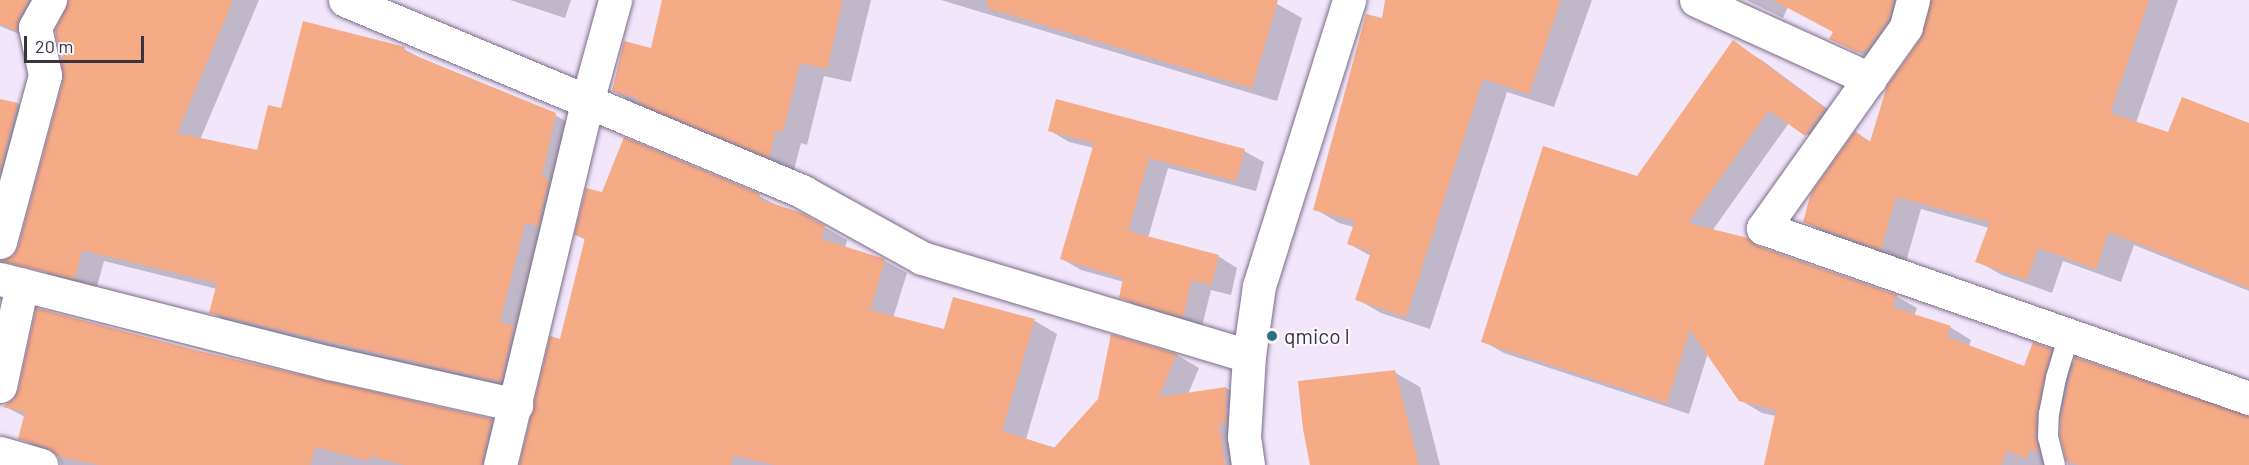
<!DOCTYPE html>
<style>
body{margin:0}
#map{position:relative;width:2249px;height:465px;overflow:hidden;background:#f1e6fa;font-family:Barlow,sans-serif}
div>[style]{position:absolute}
.shadow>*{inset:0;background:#0003}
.building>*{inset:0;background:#f6ab87}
.roads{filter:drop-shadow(0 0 2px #7b6c89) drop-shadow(0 0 2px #7b6c89)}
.lane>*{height:20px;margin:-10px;padding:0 10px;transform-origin:10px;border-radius:10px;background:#fff}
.street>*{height:33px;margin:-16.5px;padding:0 16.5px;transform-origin:16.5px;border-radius:16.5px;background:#fff}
.dots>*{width:16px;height:16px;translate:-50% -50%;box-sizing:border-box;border:3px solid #faf7fd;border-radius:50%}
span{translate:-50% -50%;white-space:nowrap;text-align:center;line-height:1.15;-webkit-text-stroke:4.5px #faf7fd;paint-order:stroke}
.poi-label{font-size:21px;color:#39323f}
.left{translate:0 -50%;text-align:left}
.scale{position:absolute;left:24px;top:36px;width:120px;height:27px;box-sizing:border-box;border:3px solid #39323f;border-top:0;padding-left:8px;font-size:18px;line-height:21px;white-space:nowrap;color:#39323f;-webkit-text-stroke:4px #faf7fd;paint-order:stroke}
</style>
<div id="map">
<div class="shadow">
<i style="clip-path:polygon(0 0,59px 0,38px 42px,0 26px)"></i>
<i style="clip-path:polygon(70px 0,259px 0,200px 140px,258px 152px,282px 110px,404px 49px,426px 61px,555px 115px,576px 127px,522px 393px,232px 324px,211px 312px,217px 289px,104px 261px,96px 290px,59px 280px,38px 268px,65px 80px)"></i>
<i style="clip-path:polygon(510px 0,571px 0,565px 18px)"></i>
<i style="clip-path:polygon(664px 0,871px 0,851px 82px,824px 76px,807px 145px,801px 143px,794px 170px,638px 105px,613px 91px,652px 49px)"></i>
<i style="clip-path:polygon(941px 0,1263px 0,1277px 4px,1302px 18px,1277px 101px)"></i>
<i style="clip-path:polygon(1417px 0,1592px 0,1554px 107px,1507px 92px,1430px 329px,1381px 313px,1357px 299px,1371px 256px,1349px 244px,1354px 227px,1339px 223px,1315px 209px,1408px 26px)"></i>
<i style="clip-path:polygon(1746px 0,1911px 0,1872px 59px,1831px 39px,1834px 32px,1788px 7px,1783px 18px)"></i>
<i style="clip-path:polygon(1935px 0,2178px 0,2136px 123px,2169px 134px,2249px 125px,2249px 291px,2134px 245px,2121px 282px,2063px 261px,2052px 293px,2002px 275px,1977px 261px,1989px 228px,1921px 209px,1906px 262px,1829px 235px,1804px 221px,1856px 133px,1871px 142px,1923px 38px)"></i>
<i style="clip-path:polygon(1741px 48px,1763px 61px,1845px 122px,1827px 147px,1789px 123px,1712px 231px,1747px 240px,1766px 251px,1896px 296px,1917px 308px,1914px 316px,1950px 327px,1971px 340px,1969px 347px,2025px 368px,2052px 350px,2075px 364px,2249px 417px,2249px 465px,2068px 465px,2062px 436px,2061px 412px,2057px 450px,2061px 465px,1765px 465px,1776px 416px,1762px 413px,1740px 400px,1708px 353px,1689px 414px,1504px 353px,1483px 341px,1637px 177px)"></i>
<i style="clip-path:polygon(0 100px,18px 104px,37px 115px,0 235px)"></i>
<i style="clip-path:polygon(1049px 130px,1244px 151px,1264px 162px,1256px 191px,1168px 168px,1148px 238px,1218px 256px,1237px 268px,1231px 295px,1211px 290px,1202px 326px,1140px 308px,1121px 297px,1124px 282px,1081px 270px,1062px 259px,1094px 148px,1069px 142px)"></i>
<i style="clip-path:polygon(603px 194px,759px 196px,780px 207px,801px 214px,847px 240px,845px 248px,885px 261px,907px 273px,893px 318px,945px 331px,954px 299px,1035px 321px,1057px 334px,1026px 439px,1056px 448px,1099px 400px,1113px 336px,1177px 355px,1199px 368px,1188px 394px,1226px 388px,1248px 401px,1245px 465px,521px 465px,561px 340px,586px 240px,576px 235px)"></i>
<i style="clip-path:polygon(199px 353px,491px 420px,512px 432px,505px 465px,61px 465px,58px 455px,41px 450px,20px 438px,25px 417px,6px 407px)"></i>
<i style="clip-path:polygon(1394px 372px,1420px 387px,1440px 465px,1312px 465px)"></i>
</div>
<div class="building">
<i style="clip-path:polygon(0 0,29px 0,19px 18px,17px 31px,0 24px)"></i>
<i style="clip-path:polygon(69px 0,233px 0,177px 133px,257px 150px,268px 105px,281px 108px,303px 21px,405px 47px,404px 51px,556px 113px,542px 177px,549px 179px,538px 226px,525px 223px,500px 322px,514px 326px,501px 382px,209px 313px,217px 283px,82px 250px,75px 279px,0 261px,13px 256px,18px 247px,63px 80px,61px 60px,65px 51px,59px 49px,55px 30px)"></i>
<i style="clip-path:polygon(662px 0,843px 0,827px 69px,800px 63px,783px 132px,776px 130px,769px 158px,638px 103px,640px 99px,612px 91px,624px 41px,651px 48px)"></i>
<i style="clip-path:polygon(988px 0,1278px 0,1252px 88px,987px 8px)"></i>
<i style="clip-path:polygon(1385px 0,1561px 0,1529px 94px,1483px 79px,1406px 317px,1355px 300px,1371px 252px,1347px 244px,1355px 221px,1313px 210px,1366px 14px,1382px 18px)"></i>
<i style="clip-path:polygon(1773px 0,1894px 0,1889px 19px,1867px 50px,1857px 52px,1829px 39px,1833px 32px)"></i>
<i style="clip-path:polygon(1931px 0,2149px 0,2110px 113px,2168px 132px,2182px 97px,2249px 123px,2249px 288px,2109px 232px,2096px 269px,2038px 248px,2027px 280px,1975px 262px,1990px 222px,1896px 197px,1881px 250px,1803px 222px,1811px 193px,1855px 131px,1870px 142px,1887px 86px,1921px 38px)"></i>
<i style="clip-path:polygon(1733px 40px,1825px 108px,1805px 136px,1769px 110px,1688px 223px,1748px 238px,1757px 246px,1897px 295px,1892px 307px,1951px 326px,1947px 337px,2024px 366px,2033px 342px,2052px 349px,2037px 412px,2036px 437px,2039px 452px,2030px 449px,2027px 459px,2007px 451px,2001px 465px,1764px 465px,1776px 410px,1739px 401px,1690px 330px,1667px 403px,1481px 342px,1543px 146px,1637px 176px)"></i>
<i style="clip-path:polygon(0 99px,18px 103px,0 170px)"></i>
<i style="clip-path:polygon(1056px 99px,1245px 149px,1236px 181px,1149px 158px,1128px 231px,1219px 255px,1211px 285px,1192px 280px,1183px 317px,1119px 298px,1123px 278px,1060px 259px,1094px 143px,1048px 131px)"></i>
<i style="clip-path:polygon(624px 137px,760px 194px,759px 199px,802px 213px,825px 226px,821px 239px,885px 259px,870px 310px,944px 329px,953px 297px,1035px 319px,1002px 431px,1054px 448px,1098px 399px,1111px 334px,1177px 354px,1159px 397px,1226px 387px,1226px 423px,1219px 424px,1225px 465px,775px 465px,733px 455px,731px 465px,519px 465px,550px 336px,560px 339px,585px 238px,574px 235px,586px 188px,602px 192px)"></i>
<i style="clip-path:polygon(36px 308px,199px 351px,492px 419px,482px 465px,405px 465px,370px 456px,369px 461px,315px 447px,310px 465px,99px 465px,57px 456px,46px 447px,18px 439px,25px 412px,3px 407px,13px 399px,18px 390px)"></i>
<i style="clip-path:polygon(2075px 357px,2249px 416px,2249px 465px,2079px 465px,2066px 461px,2060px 436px,2061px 415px)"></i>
<i style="clip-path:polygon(1395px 370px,1419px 465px,1310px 465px,1303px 429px,1298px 381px)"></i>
</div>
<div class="roads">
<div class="lane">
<i style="left:2055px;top:465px;width:29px;rotate:-104deg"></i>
<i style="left:2048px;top:437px;width:23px;rotate:-88deg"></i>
<i style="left:2049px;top:414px;width:37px;rotate:-79deg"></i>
<i style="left:2056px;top:378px;width:45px;rotate:-73.2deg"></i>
</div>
<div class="street">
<i style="left:345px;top:0;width:497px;rotate:22.7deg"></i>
<i style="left:803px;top:192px;width:136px;rotate:29deg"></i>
<i style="left:922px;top:258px;width:341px;rotate:16.7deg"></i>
<i style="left:1696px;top:0;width:191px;rotate:24.4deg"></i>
<i style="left:1913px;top:0;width:28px;rotate:105deg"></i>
<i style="left:1906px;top:27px;width:247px;rotate:125.4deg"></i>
<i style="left:1763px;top:228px;width:515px;rotate:19.28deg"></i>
<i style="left:0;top:242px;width:173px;rotate:-74.9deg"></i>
<i style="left:45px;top:75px;width:49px;rotate:-101.8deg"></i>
<i style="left:35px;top:27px;width:31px;rotate:-61deg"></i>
<i style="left:0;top:279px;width:341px;rotate:14.3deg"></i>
<i style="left:330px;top:363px;width:191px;rotate:12.7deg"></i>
<i style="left:0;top:386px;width:104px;rotate:-77.8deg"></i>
<i style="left:0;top:453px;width:43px;rotate:16.3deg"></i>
<i style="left:500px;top:465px;width:373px;rotate:-76.5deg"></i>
<i style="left:587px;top:102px;width:106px;rotate:-74.6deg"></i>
<i style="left:1248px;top:465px;width:28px;rotate:-98deg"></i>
<i style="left:1244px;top:437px;width:81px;rotate:-86.5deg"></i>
<i style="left:1249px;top:356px;width:71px;rotate:-81.9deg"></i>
<i style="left:1259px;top:286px;width:300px;rotate:-72.5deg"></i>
</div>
</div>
<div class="dots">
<i style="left:1272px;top:336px;background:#2e6e82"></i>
</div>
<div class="poi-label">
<span class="left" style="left:1284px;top:336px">qmico l</span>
</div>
<div class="scale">20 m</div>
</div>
